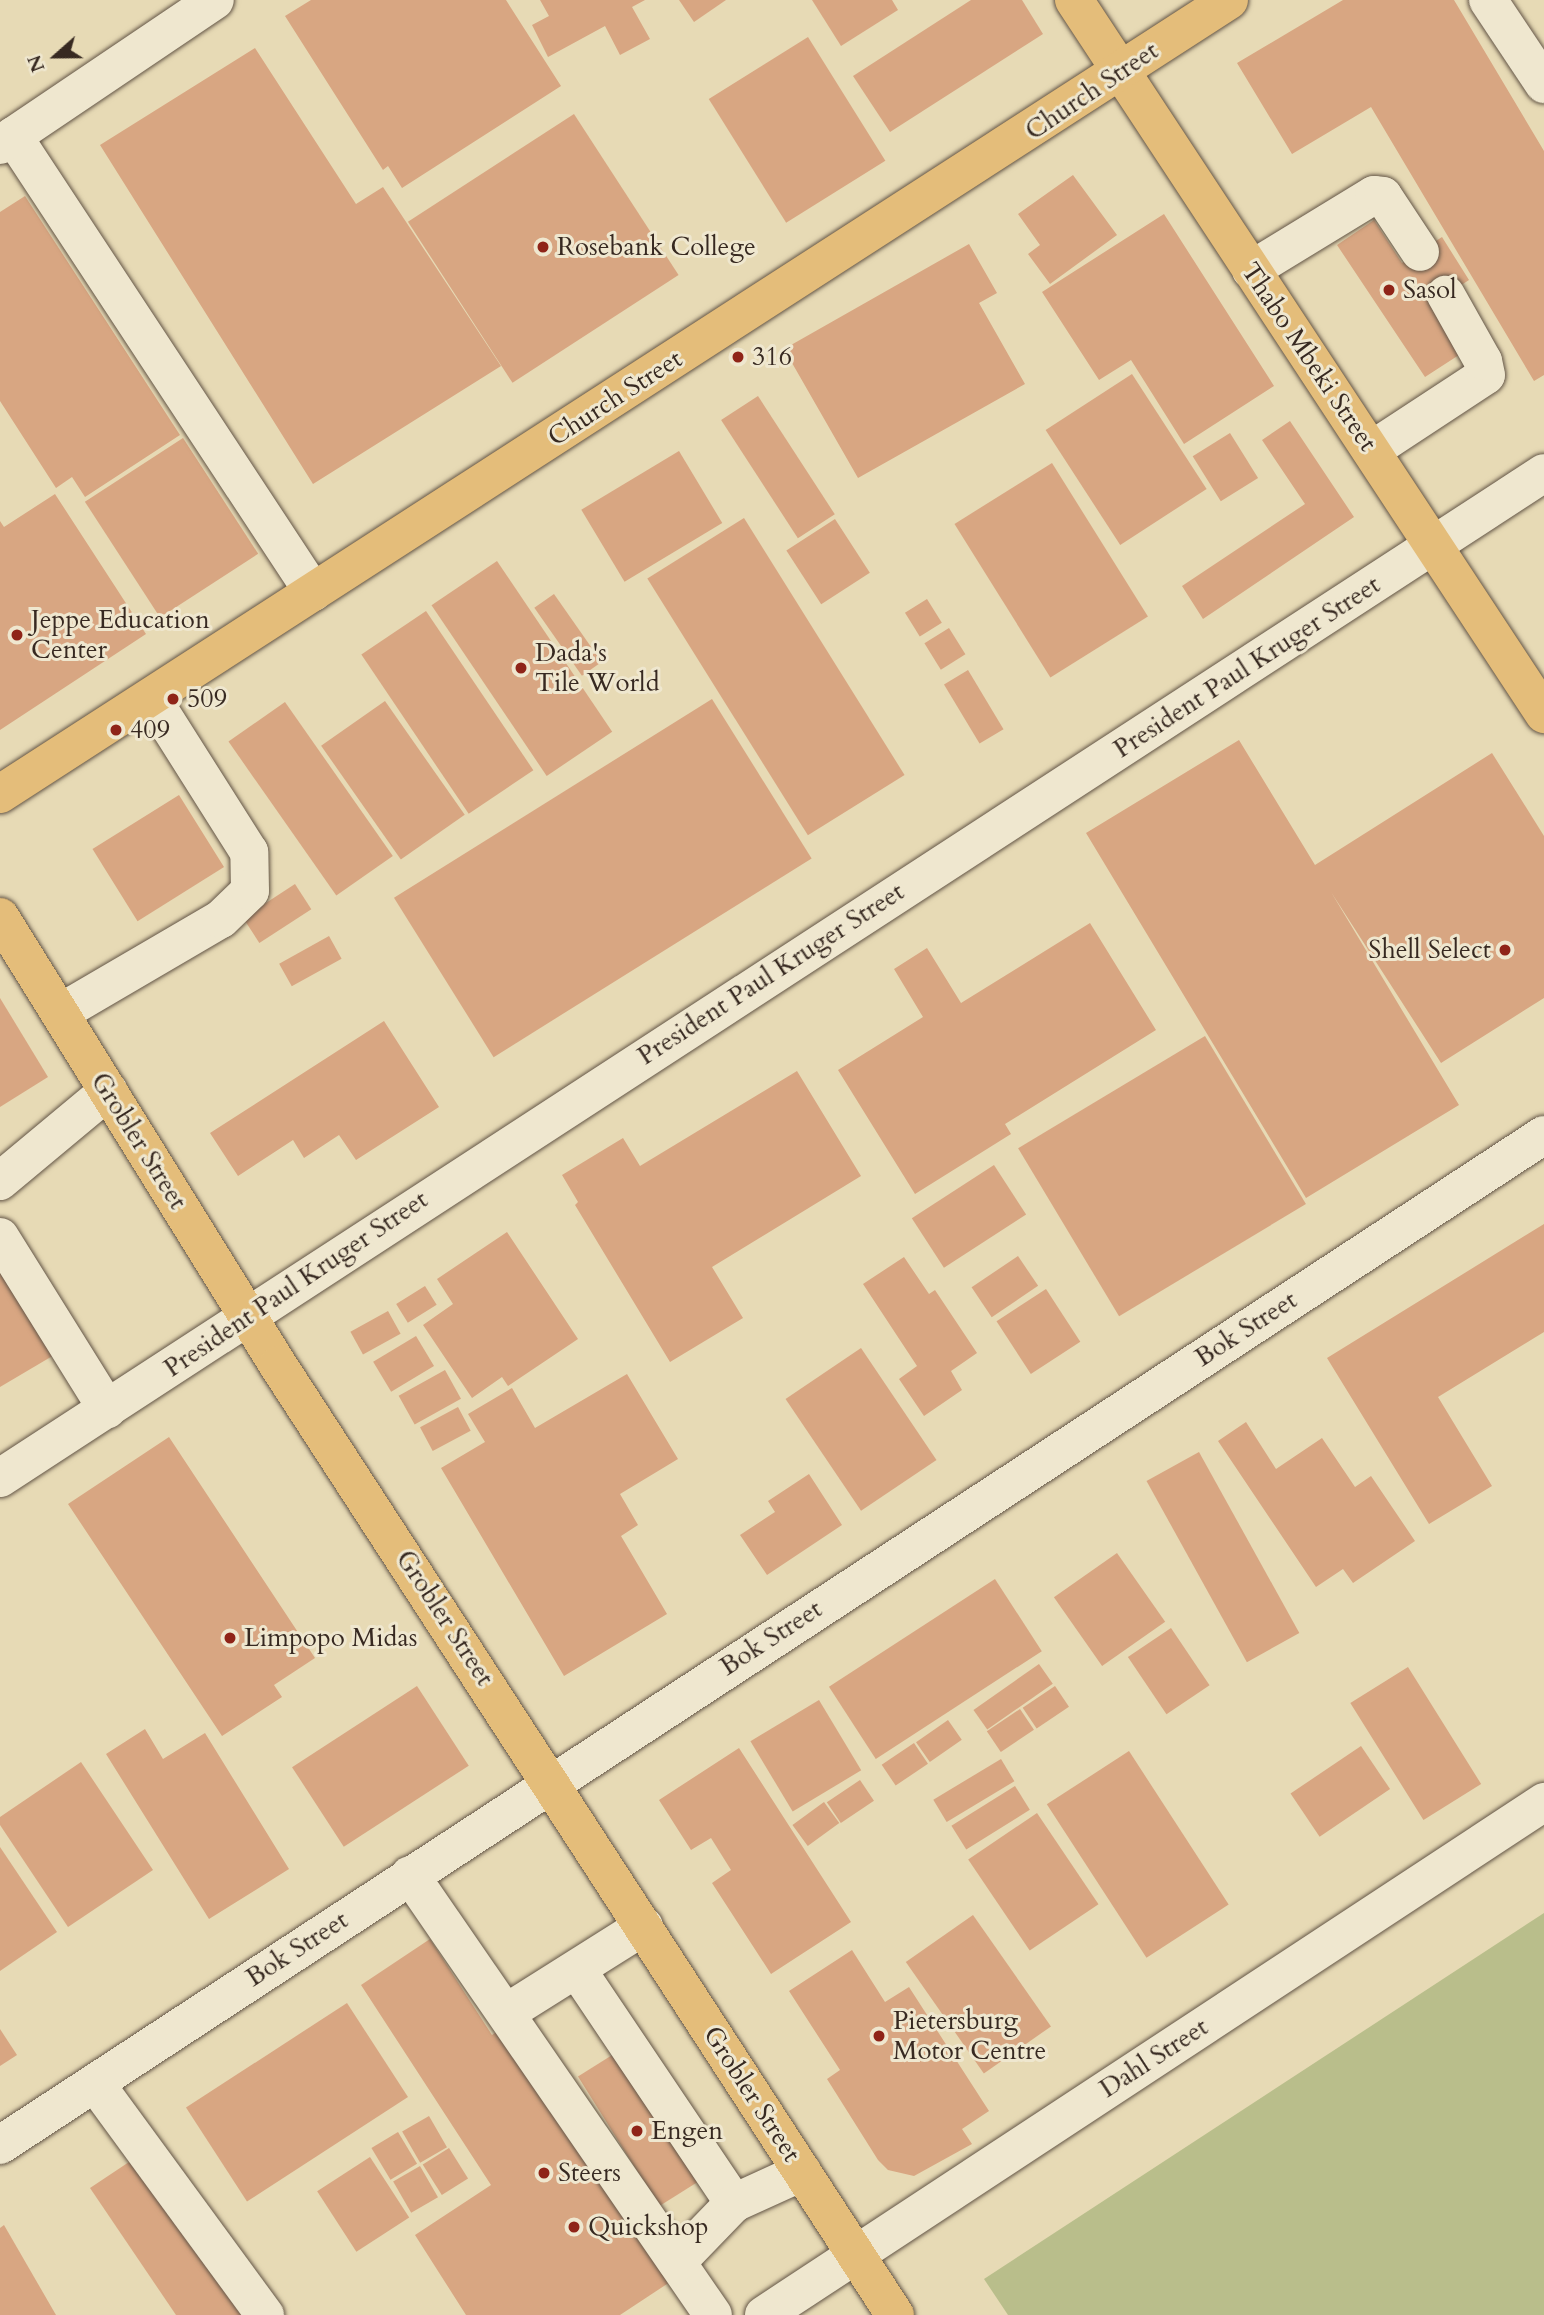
<!DOCTYPE html>
<style>
body{margin:0}
#map{position:relative;width:1544px;height:2315px;overflow:hidden;background:#e7dab5;font-family:Cardo,serif}
div>[style]{position:absolute}
.green>*{inset:0;background:#b9be8b}
.building>*{inset:0;background:#d8a682;transform-origin:0 0}
.roads{filter:drop-shadow(0 0 2px #635546) drop-shadow(0 0 2px #635546)}
.minor>*{height:38px;margin:-19px;padding:0 19px;transform-origin:19px;border-radius:19px;background:#efe7cf}
.major>*{height:38px;margin:-19px;padding:0 19px;transform-origin:19px;border-radius:19px;background:#e4bd7a}
.dots>*{width:19px;height:19px;translate:-50% -50%;box-sizing:border-box;border:4px solid #efe7cf;border-radius:50%}
span{translate:-50% -50%;white-space:nowrap;text-align:center;line-height:1.15;-webkit-text-stroke:6px #efe7cf;paint-order:stroke}
.street-label{font-size:26px;color:#372921}
.poi-label{font-size:26px;color:#372921}
.left{translate:0 -50%;text-align:left}
.right{translate:-100% -50%;text-align:right}
.north{position:absolute;left:21px;top:21px;width:70px;height:70px;-webkit-text-stroke:5px #efe7cf;paint-order:stroke;rotate:249deg;font-size:19px;font-weight:700;line-height:28px;text-align:center;color:#372921}
.north::after{content:'';display:block;margin:auto;width:24px;height:32px;background:#372921;clip-path:polygon(50% 0,100% 100%,50% 72%,0 100%)}
</style>
<div id="map">
<div class="green">
<i style="clip-path:polygon(1544px 1913px,1544px 2315px,1008px 2315px,984px 2279px)"></i>
</div>
<div class="building">
<i style="clip-path:polygon(311px 0,506px 0,561px 86px,402px 188px,388px 166px,383px 170px,285px 16px)"></i>
<i style="clip-path:polygon(540px 0,645px 0,632px 7px,650px 39px,620px 55px,605px 26px,548px 57px,532px 25px,549px 16px)"></i>
<i style="clip-path:polygon(679px 0,726px 0,694px 22px)"></i>
<i style="clip-path:polygon(812px 0,892px 0,898px 10px,841px 46px)"></i>
<i style="clip-path:polygon(971px 0,1022px 0,1043px 34px,890px 132px,853px 76px)"></i>
<i style="clip-path:polygon(1343px 0,1454px 0,1544px 151px,1544px 375px,1534px 381px,1371px 107px,1292px 154px,1237px 63px)"></i>
<i style="left:808px;top:37px;width:146px;height:117px;rotate:58deg"></i>
<i style="clip-path:polygon(255px 48px,356px 204px,383px 187px,501px 366px,313px 484px,100px 145px)"></i>
<i style="left:574px;top:114px;width:192px;height:198px;rotate:57deg"></i>
<i style="clip-path:polygon(1073px 175px,1117px 235px,1050px 284px,1028px 254px,1040px 245px,1018px 214px)"></i>
<i style="clip-path:polygon(25px 196px,180px 435px,85px 497px,72px 477px,56px 488px,0 401px,0 212px)"></i>
<i style="clip-path:polygon(1164px 214px,1274px 386px,1184px 444px,1131px 360px,1099px 380px,1042px 292px)"></i>
<i style="clip-path:polygon(1374px 220px,1402px 263px,1442px 237px,1469px 280px,1446px 295px,1462px 353px,1425px 377px,1337px 245px)"></i>
<i style="clip-path:polygon(969px 244px,997px 293px,979px 303px,1025px 384px,858px 478px,784px 349px)"></i>
<i style="left:1132px;top:374px;width:137px;height:103px;rotate:57deg"></i>
<i style="left:758px;top:396px;width:141px;height:44px;rotate:57deg"></i>
<i style="clip-path:polygon(1290px 421px,1354px 517px,1203px 619px,1182px 586px,1305px 504px,1262px 440px)"></i>
<i style="left:1230px;top:433px;width:53px;height:44px;rotate:58deg"></i>
<i style="left:183px;top:438px;width:138px;height:117px;rotate:57deg"></i>
<i style="left:679px;top:451px;width:84px;height:114px;rotate:59deg"></i>
<i style="left:1052px;top:463px;width:181px;height:115px;rotate:58deg"></i>
<i style="clip-path:polygon(55px 494px,146px 634px,0 730px,0 521px,4px 527px)"></i>
<i style="left:744px;top:518px;width:303px;height:114px;rotate:58deg"></i>
<i style="left:835px;top:519px;width:64px;height:58px;rotate:57deg"></i>
<i style="left:497px;top:561px;width:206px;height:79px;rotate:56deg"></i>
<i style="left:554px;top:594px;width:83px;height:24px;rotate:55deg"></i>
<i style="left:927px;top:599px;width:28px;height:26px;rotate:58deg"></i>
<i style="left:426px;top:611px;width:192px;height:78px;rotate:56deg"></i>
<i style="left:949px;top:628px;width:31px;height:29px;rotate:58deg"></i>
<i style="left:968px;top:670px;width:69px;height:28px;rotate:59deg"></i>
<i style="left:712px;top:699px;width:188px;height:375px;rotate:58deg"></i>
<i style="left:385px;top:701px;width:139px;height:78px;rotate:55deg"></i>
<i style="left:285px;top:702px;width:188px;height:69px;rotate:55deg"></i>
<i style="clip-path:polygon(1239px 740px,1315px 865px,1492px 753px,1544px 836px,1544px 998px,1441px 1063px,1331px 892px,1459px 1105px,1306px 1198px,1086px 833px)"></i>
<i style="left:179px;top:795px;width:85px;height:102px;rotate:58deg"></i>
<i style="left:295px;top:884px;width:30px;height:62px;rotate:57deg"></i>
<i style="clip-path:polygon(1090px 923px,1156px 1030px,1005px 1124px,1011px 1134px,915px 1194px,838px 1070px,923px 1017px,894px 969px,927px 948px,961px 1003px)"></i>
<i style="left:329px;top:936px;width:26px;height:57px;rotate:61deg"></i>
<i style="clip-path:polygon(0 998px,48px 1077px,0 1107px)"></i>
<i style="clip-path:polygon(384px 1021px,439px 1107px,356px 1160px,339px 1135px,304px 1158px,293px 1140px,238px 1176px,210px 1133px)"></i>
<i style="left:1205px;top:1036px;width:196px;height:218px;rotate:59deg"></i>
<i style="clip-path:polygon(797px 1071px,861px 1176px,712px 1267px,743px 1318px,670px 1362px,575px 1205px,578px 1202px,562px 1175px,623px 1138px,640px 1166px)"></i>
<i style="left:994px;top:1165px;width:59px;height:98px;rotate:57deg"></i>
<i style="clip-path:polygon(1544px 1224px,1544px 1332px,1438px 1397px,1492px 1486px,1429px 1524px,1327px 1358px)"></i>
<i style="clip-path:polygon(507px 1232px,578px 1339px,508px 1386px,502px 1377px,472px 1398px,423px 1325px,453px 1304px,437px 1279px)"></i>
<i style="clip-path:polygon(0 1236px,66px 1348px,0 1387px)"></i>
<i style="left:1018px;top:1256px;width:36px;height:56px;rotate:56deg"></i>
<i style="clip-path:polygon(904px 1257px,929px 1294px,935px 1290px,977px 1353px,951px 1371px,962px 1390px,924px 1416px,899px 1379px,917px 1366px,863px 1284px)"></i>
<i style="left:425px;top:1286px;width:22px;height:34px;rotate:58deg"></i>
<i style="left:1046px;top:1289px;width:63px;height:59px;rotate:57deg"></i>
<i style="left:388px;top:1311px;width:26px;height:43px;rotate:61deg"></i>
<i style="left:416px;top:1336px;width:35px;height:50px;rotate:59deg"></i>
<i style="left:861px;top:1348px;width:135px;height:91px;rotate:56deg"></i>
<i style="left:445px;top:1370px;width:33px;height:53px;rotate:61deg"></i>
<i style="clip-path:polygon(627px 1374px,678px 1459px,620px 1494px,638px 1525px,621px 1536px,667px 1614px,564px 1676px,441px 1468px,485px 1442px,468px 1414px,512px 1388px,535px 1428px)"></i>
<i style="left:458px;top:1407px;width:27px;height:43px;rotate:62deg"></i>
<i style="clip-path:polygon(1246px 1422px,1276px 1469px,1322px 1438px,1355px 1487px,1371px 1476px,1415px 1541px,1353px 1583px,1343px 1569px,1316px 1587px,1218px 1441px)"></i>
<i style="clip-path:polygon(169px 1437px,315px 1658px,274px 1685px,282px 1697px,222px 1736px,68px 1504px)"></i>
<i style="left:1199px;top:1452px;width:207px;height:60px;rotate:61deg"></i>
<i style="clip-path:polygon(809px 1474px,842px 1525px,767px 1575px,740px 1535px,775px 1512px,768px 1501px)"></i>
<i style="left:1117px;top:1553px;width:84px;height:77px;rotate:55deg"></i>
<i style="left:995px;top:1579px;width:86px;height:198px;rotate:57deg"></i>
<i style="left:1171px;top:1628px;width:69px;height:52px;rotate:56deg"></i>
<i style="left:1039px;top:1664px;width:24px;height:80px;rotate:55deg"></i>
<i style="left:1408px;top:1667px;width:138px;height:68px;rotate:58deg"></i>
<i style="left:417px;top:1686px;width:95px;height:149px;rotate:57deg"></i>
<i style="left:1055px;top:1686px;width:25px;height:39px;rotate:56deg"></i>
<i style="left:819px;top:1700px;width:82px;height:80px;rotate:59deg"></i>
<i style="left:1020px;top:1709px;width:25px;height:40px;rotate:56deg"></i>
<i style="left:948px;top:1720px;width:24px;height:39px;rotate:55deg"></i>
<i style="clip-path:polygon(145px 1729px,163px 1759px,205px 1733px,289px 1869px,209px 1919px,106px 1754px)"></i>
<i style="left:914px;top:1743px;width:25px;height:39px;rotate:56deg"></i>
<i style="left:1361px;top:1746px;width:52px;height:85px;rotate:56deg"></i>
<i style="clip-path:polygon(739px 1748px,851px 1922px,771px 1974px,712px 1883px,731px 1870px,711px 1838px,691px 1850px,659px 1800px)"></i>
<i style="left:1129px;top:1751px;width:183px;height:98px;rotate:57deg"></i>
<i style="left:1001px;top:1759px;width:26px;height:79px;rotate:59deg"></i>
<i style="clip-path:polygon(81px 1762px,153px 1870px,68px 1927px,0 1825px,0 1817px)"></i>
<i style="left:860px;top:1780px;width:25px;height:40px;rotate:56deg"></i>
<i style="left:1015px;top:1786px;width:28px;height:75px;rotate:58deg"></i>
<i style="left:824px;top:1802px;width:26px;height:39px;rotate:54deg"></i>
<i style="left:1037px;top:1813px;width:110px;height:83px;rotate:56deg"></i>
<i style="clip-path:polygon(0 1847px,57px 1932px,0 1971px)"></i>
<i style="left:973px;top:1915px;width:136px;height:82px;rotate:55deg"></i>
<i style="clip-path:polygon(430px 1939px,492px 2035px,504px 2027px,670px 2282px,620px 2315px,466px 2315px,415px 2235px,491px 2185px,361px 1985px)"></i>
<i style="clip-path:polygon(852px 1950px,885px 2002px,909px 1987px,989px 2111px,962px 2129px,972px 2144px,914px 2176px,888px 2170px,878px 2160px,827px 2079px,840px 2070px,789px 1991px)"></i>
<i style="left:347px;top:2003px;width:112px;height:192px;rotate:57deg"></i>
<i style="clip-path:polygon(0 2029px,17px 2055px,0 2066px)"></i>
<i style="left:617px;top:2052px;width:153px;height:46px;rotate:58deg"></i>
<i style="left:429px;top:2116px;width:36px;height:31px;rotate:60deg"></i>
<i style="left:398px;top:2132px;width:37px;height:31px;rotate:59deg"></i>
<i style="left:449px;top:2148px;width:36px;height:31px;rotate:58deg"></i>
<i style="clip-path:polygon(141px 2154px,249px 2315px,176px 2315px,90px 2188px)"></i>
<i style="left:370px;top:2157px;width:72px;height:63px;rotate:57deg"></i>
<i style="left:420px;top:2166px;width:36px;height:31px;rotate:60deg"></i>
<i style="clip-path:polygon(4px 2225px,56px 2315px,0 2315px,0 2228px)"></i>
</div>
<div class="roads">
<div class="minor">
<i style="left:1488px;top:0;width:101px;rotate:56.3deg"></i>
<i style="left:13px;top:136px;width:546px;rotate:56.66deg"></i>
<i style="left:0;top:145px;width:259px;rotate:-34deg"></i>
<i style="left:1251px;top:270px;width:144px;rotate:-31.4deg"></i>
<i style="left:1374px;top:195px;width:9px;rotate:6deg"></i>
<i style="left:1383px;top:196px;width:67px;rotate:56.5deg"></i>
<i style="left:1372px;top:450px;width:136px;rotate:-33.3deg"></i>
<i style="left:1486px;top:375px;width:14px;rotate:-102deg"></i>
<i style="left:1483px;top:361px;width:76px;rotate:-119.3deg"></i>
<i style="left:60px;top:1013px;width:186px;rotate:-30.3deg"></i>
<i style="left:221px;top:919px;width:40px;rotate:-44deg"></i>
<i style="left:250px;top:891px;width:39px;rotate:-91deg"></i>
<i style="left:249px;top:852px;width:183px;rotate:-122.3deg"></i>
<i style="left:0;top:1181px;width:141px;rotate:-39.8deg"></i>
<i style="left:0;top:1237px;width:203px;rotate:58.1deg"></i>
<i style="left:0;top:1478px;width:1842px;rotate:-33.06deg"></i>
<i style="left:410px;top:1875px;width:534px;rotate:55.45deg"></i>
<i style="left:578px;top:1971px;width:280px;rotate:56.1deg"></i>
<i style="left:506px;top:2013px;width:163px;rotate:-32.2deg"></i>
<i style="left:95px;top:2083px;width:288px;rotate:53.8deg"></i>
<i style="left:0;top:2145px;width:1845px;rotate:-33.19deg"></i>
<i style="left:677px;top:2262px;width:82px;rotate:-46deg"></i>
<i style="left:734px;top:2203px;width:75px;rotate:-24.5deg"></i>
<i style="left:764px;top:2315px;width:934px;rotate:-33.33deg"></i>
</div>
<div class="major">
<i style="left:1074px;top:0;width:855px;rotate:56.64deg"></i>
<i style="left:0;top:794px;width:1463px;rotate:-32.86deg"></i>
<i style="left:0;top:917px;width:527px;rotate:58.18deg"></i>
<i style="left:278px;top:1365px;width:1133px;rotate:57deg"></i>
</div>
</div>
<div class="dots">
<i style="left:543px;top:247px;background:#8f2418"></i>
<i style="left:1389px;top:290px;background:#8f2418"></i>
<i style="left:738px;top:357px;background:#8f2418"></i>
<i style="left:17px;top:635px;background:#8f2418"></i>
<i style="left:521px;top:668px;background:#8f2418"></i>
<i style="left:173px;top:699px;background:#8f2418"></i>
<i style="left:116px;top:730px;background:#8f2418"></i>
<i style="left:1505px;top:950px;background:#8f2418"></i>
<i style="left:230px;top:1638px;background:#8f2418"></i>
<i style="left:879px;top:2036px;background:#8f2418"></i>
<i style="left:637px;top:2131px;background:#8f2418"></i>
<i style="left:544px;top:2173px;background:#8f2418"></i>
<i style="left:574px;top:2227px;background:#8f2418"></i>
</div>
<div class="street-label">
<span style="left:1092px;top:91px;rotate:-34deg">Church Street</span>
<span style="left:1309px;top:357px;rotate:56deg">Thabo Mbeki Street</span>
<span style="left:615px;top:398px;rotate:-33deg">Church Street</span>
<span style="left:1247px;top:667px;rotate:-33deg">President Paul Kruger Street</span>
<span style="left:771px;top:974px;rotate:-33deg">President Paul Kruger Street</span>
<span style="left:139px;top:1141px;rotate:58deg">Grobler Street</span>
<span style="left:296px;top:1284px;rotate:-34deg">President Paul Kruger Street</span>
<span style="left:1246px;top:1329px;rotate:-33deg">Bok Street</span>
<span style="left:445px;top:1618px;rotate:57deg">Grobler Street</span>
<span style="left:771px;top:1638px;rotate:-33deg">Bok Street</span>
<span style="left:297px;top:1949px;rotate:-33deg">Bok Street</span>
<span style="left:1154px;top:2058px;rotate:-33deg">Dahl Street</span>
<span style="left:752px;top:2094px;rotate:57deg">Grobler Street</span>
</div>
<div class="poi-label">
<span class="left" style="left:557px;top:247px">Rosebank College</span>
<span class="left" style="left:1403px;top:290px">Sasol</span>
<span class="left" style="left:752px;top:357px">316</span>
<span class="left" style="left:31px;top:635px">Jeppe Education<br>Center</span>
<span class="left" style="left:535px;top:668px">Dada's<br>Tile World</span>
<span class="left" style="left:187px;top:699px">509</span>
<span class="left" style="left:130px;top:730px">409</span>
<span class="right" style="left:1491px;top:950px">Shell Select</span>
<span class="left" style="left:244px;top:1638px">Limpopo Midas</span>
<span class="left" style="left:893px;top:2036px">Pietersburg<br>Motor Centre</span>
<span class="left" style="left:651px;top:2131px">Engen</span>
<span class="left" style="left:558px;top:2173px">Steers</span>
<span class="left" style="left:588px;top:2227px">Quickshop</span>
</div>
<div class="north">N</div>
</div>
